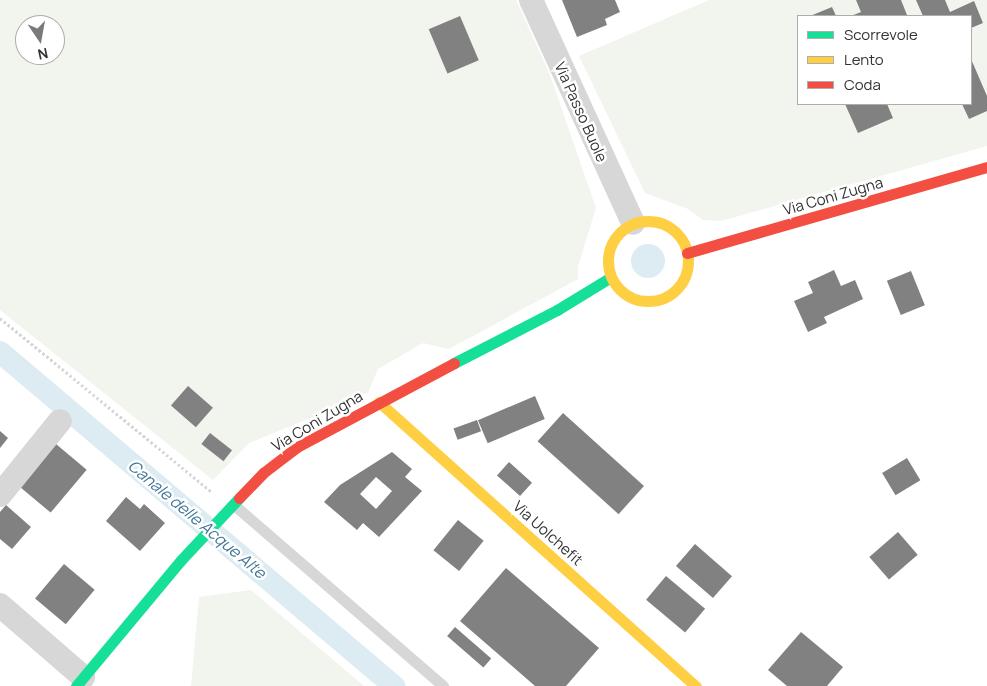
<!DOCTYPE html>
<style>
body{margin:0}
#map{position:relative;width:987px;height:686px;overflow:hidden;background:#fff;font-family:Manrope,sans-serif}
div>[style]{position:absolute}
.green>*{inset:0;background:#f1f5ed}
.water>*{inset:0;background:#ddebf3}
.round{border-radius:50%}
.canal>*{height:22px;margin:-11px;padding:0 11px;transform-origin:11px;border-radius:11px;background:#ddebf3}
.building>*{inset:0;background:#818181;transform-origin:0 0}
.path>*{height:3px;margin-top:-1.5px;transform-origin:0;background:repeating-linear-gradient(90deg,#d6d6d6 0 2.5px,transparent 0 5px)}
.lane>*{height:11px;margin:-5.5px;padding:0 5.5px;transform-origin:5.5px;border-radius:5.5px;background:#d7d7d7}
.street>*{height:24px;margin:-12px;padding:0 12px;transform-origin:12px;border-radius:12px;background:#d7d7d7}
.fast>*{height:11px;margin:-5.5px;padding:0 5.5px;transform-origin:5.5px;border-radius:5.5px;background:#16e098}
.slow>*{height:11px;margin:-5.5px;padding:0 5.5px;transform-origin:5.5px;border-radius:5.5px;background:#ffcf43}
.slow>.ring{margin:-5.5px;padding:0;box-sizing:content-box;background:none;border:11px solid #ffcf43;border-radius:50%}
.jam>*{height:11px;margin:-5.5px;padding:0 5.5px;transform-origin:5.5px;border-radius:5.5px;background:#f24e42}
span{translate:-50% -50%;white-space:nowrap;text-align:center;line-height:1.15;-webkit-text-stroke:5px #fff;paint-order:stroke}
.street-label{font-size:15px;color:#333}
.water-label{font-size:16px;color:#3f7597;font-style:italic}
.legend{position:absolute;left:797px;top:15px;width:175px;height:90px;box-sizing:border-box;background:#fff;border:1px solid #adadad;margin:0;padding:6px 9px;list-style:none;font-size:15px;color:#333}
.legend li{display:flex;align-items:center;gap:10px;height:25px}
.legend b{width:25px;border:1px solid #adadad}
.north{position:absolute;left:15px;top:15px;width:50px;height:50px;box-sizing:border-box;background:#fff;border:1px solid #adadad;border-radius:50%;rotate:168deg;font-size:14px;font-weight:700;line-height:20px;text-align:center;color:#333}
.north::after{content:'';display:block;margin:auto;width:18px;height:22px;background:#7a7a7a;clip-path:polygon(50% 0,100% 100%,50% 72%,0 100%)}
</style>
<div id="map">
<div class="green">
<i style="clip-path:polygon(evenodd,0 0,516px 0,550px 75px,596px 208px,578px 266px,578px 279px,449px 349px,423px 343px,378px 369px,367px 395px,249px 443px,213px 480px,0 310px,0 0,25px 25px,55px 25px,55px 55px,25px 55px,25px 25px)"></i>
<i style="clip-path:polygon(evenodd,709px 0,987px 0,987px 146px,721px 221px,703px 220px,688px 209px,645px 193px,579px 56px,709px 0,798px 16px,971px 16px,971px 104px,798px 104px,798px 16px)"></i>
<i style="clip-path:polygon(251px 590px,364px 686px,191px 686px,199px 597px)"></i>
</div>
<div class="water">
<i class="round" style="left:631px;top:244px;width:34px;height:34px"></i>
</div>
<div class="canal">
<i style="left:0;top:352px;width:517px;rotate:40.29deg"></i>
</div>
<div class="building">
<i style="clip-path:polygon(562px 0,615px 0,620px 12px,605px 19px,607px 25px,577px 37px)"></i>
<i style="clip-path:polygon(856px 0,901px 0,907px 15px,851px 16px,861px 12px)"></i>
<i style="clip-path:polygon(916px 0,945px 0,950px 12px,974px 1px,983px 23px,971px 28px,971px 16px,923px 16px)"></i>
<i style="clip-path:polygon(832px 7px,836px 16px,810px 16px)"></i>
<i style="left:460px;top:16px;width:48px;height:34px;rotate:67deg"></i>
<i style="clip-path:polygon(971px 59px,987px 96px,987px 111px,969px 119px,962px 104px,971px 104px)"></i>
<i style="clip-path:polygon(845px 104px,887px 104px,893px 118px,858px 133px)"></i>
<i style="clip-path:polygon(834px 270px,841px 286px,855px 280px,863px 299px,824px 317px,827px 323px,808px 332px,794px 301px,813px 293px,808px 282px)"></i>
<i style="left:911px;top:271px;width:37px;height:26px;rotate:68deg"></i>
<i style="left:188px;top:386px;width:33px;height:26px;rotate:41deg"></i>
<i style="left:535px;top:396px;width:25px;height:62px;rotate:67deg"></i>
<i style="left:563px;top:413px;width:109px;height:38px;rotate:42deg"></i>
<i style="left:477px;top:420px;width:12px;height:25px;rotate:70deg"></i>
<i style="clip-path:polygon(0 431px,8px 438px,0 448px)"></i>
<i style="left:210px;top:433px;width:28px;height:14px;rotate:38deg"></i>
<i style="left:56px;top:444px;width:40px;height:56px;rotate:40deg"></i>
<i style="clip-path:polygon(evenodd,392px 452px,412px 469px,405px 477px,422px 491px,379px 537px,363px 523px,357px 530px,324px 502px,340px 485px,392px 452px,376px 477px,392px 491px,376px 509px,360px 494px,376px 477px)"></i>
<i style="left:907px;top:458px;width:26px;height:29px;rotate:59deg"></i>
<i style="left:509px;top:462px;width:31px;height:18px;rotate:42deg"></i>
<i style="clip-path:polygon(126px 497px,140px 509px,144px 504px,165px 523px,140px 551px,106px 521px)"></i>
<i style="clip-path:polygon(6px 505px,31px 527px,12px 549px,0 539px,0 512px)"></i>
<i style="left:458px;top:520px;width:33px;height:39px;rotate:39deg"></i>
<i style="left:898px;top:532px;width:30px;height:38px;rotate:49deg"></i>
<i style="left:695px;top:544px;width:49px;height:29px;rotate:41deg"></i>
<i style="left:64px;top:564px;width:40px;height:45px;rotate:40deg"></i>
<i style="clip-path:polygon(506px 568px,599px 648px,566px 686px,535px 686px,460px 621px)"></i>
<i style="left:666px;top:576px;width:51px;height:31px;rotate:40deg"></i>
<i style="left:455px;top:627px;width:48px;height:12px;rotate:41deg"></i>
<i style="clip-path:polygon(801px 632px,843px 667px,827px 686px,787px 686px,768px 670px)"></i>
</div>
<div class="path">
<i style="left:0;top:318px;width:274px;rotate:39.4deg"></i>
</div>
<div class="lane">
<i style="left:233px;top:504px;width:278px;rotate:40.9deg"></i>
</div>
<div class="street">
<i style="left:531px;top:0;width:245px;rotate:65.4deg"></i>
<i style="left:0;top:495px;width:95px;rotate:-51deg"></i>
<i style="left:0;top:605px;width:110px;rotate:40.9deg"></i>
</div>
<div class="fast">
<i style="left:454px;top:363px;width:116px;rotate:-27.2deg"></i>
<i style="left:557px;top:310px;width:63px;rotate:-31.4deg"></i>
<i style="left:76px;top:686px;width:164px;rotate:-50.2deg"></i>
<i style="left:181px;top:560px;width:85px;rotate:-46.9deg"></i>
</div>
<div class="slow">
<i class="ring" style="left:608px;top:221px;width:69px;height:69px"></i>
<i style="left:379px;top:402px;width:426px;rotate:41.9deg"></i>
</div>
<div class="jam">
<i style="left:687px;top:253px;width:312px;rotate:-16deg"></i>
<i style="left:239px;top:498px;width:35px;rotate:-46deg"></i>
<i style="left:263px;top:473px;width:43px;rotate:-37.4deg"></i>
<i style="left:297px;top:447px;width:178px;rotate:-28.1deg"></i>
</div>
<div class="street-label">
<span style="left:581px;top:112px;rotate:66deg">Via Passo Buole</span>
<span style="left:833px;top:196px;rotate:-16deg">Via Coni Zugna</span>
<span style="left:317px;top:421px;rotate:-31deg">Via Coni Zugna</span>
<span style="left:548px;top:533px;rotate:42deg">Via Uolchefit</span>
</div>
<div class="water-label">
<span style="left:197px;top:519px;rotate:40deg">Canale delle Acque Alte</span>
</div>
<ul class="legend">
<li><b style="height:6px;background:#16e098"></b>Scorrevole</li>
<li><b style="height:6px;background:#ffcf43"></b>Lento</li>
<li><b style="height:6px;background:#f24e42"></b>Coda</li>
</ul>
<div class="north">N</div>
</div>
